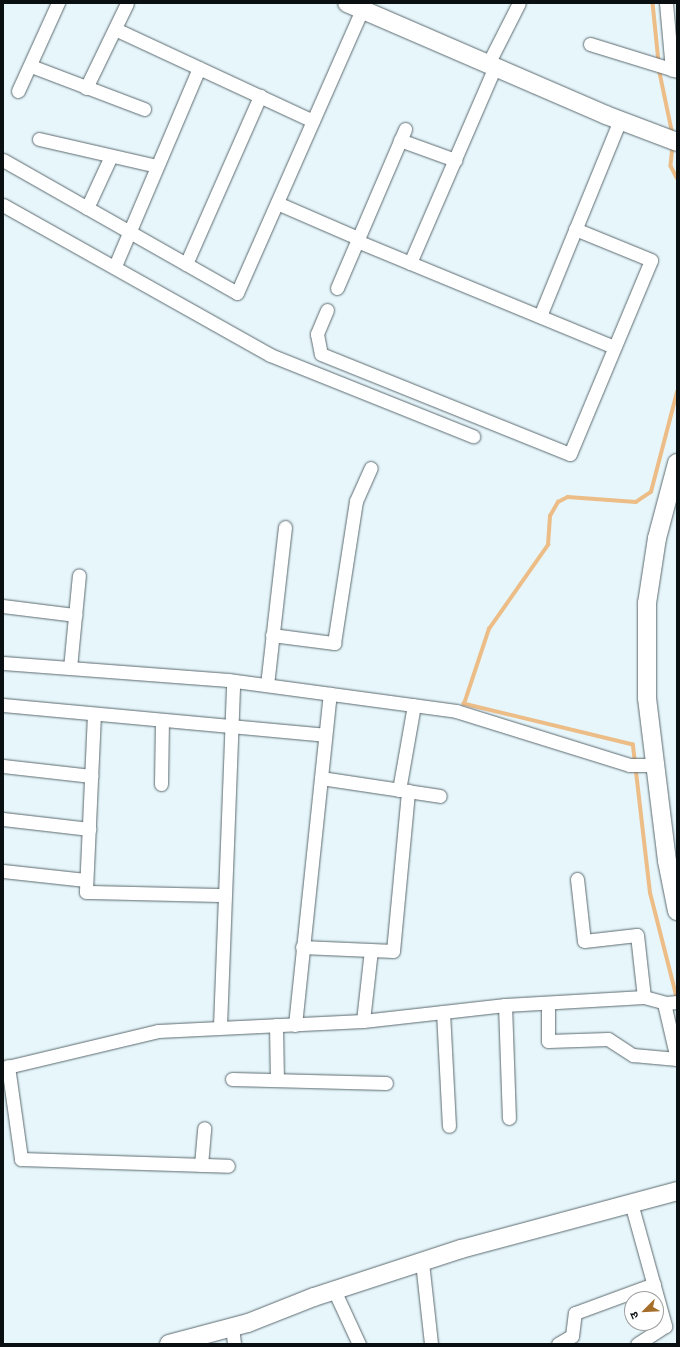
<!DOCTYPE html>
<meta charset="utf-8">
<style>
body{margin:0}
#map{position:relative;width:680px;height:1347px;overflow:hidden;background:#e6f6fb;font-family:"Crimson Pro","Noto Sans Devanagari",serif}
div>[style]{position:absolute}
.stream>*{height:3.5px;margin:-1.75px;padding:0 1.75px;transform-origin:1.75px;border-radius:1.75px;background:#edbd88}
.roads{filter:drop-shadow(0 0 1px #5c6a6f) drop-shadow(0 0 1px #5c6a6f)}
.street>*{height:13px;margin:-6.5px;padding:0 6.5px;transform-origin:6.5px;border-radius:6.5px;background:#fff}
.secondary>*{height:18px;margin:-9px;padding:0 9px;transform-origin:9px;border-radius:9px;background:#fff}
span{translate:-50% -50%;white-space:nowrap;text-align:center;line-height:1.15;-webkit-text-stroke:3px #fff;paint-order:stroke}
.frame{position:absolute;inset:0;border:4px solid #0a0f11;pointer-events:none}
.north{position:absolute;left:624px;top:1291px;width:40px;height:40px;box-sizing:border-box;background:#fff;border:1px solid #9d9fa0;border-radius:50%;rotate:246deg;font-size:11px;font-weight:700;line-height:16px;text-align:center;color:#0a0f11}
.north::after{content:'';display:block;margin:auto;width:14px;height:18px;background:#a46d28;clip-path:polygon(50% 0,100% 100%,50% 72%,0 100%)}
</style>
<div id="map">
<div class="stream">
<i style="left:653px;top:3px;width:59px;rotate:84.2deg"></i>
<i style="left:659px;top:68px;width:68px;rotate:78.2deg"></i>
<i style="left:673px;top:146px;width:20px;rotate:96deg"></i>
<i style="left:671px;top:166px;width:13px;rotate:63deg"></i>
<i style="left:677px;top:999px;width:109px;rotate:-104.3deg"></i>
<i style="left:650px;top:893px;width:149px;rotate:-96.6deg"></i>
<i style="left:633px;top:745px;width:174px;rotate:-166.4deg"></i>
<i style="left:464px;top:704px;width:79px;rotate:-71.6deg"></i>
<i style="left:489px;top:629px;width:103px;rotate:-54.9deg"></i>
<i style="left:548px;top:545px;width:29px;rotate:-86deg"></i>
<i style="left:550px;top:516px;width:16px;rotate:-60deg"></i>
<i style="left:558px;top:502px;width:11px;rotate:-27deg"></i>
<i style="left:568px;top:497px;width:68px;rotate:4.2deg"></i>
<i style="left:636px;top:502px;width:18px;rotate:-34deg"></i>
<i style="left:651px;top:492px;width:103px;rotate:-75.4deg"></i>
</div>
<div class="roads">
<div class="street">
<i style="left:666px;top:3px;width:67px;rotate:84.9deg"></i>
<i style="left:115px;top:29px;width:218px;rotate:24.9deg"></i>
<i style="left:590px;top:44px;width:91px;rotate:17.2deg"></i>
<i style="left:488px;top:64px;width:68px;rotate:-63.1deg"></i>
<i style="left:31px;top:66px;width:121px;rotate:20.8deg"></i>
<i style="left:86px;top:88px;width:94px;rotate:-64.2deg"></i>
<i style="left:18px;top:91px;width:97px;rotate:-65.6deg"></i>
<i style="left:39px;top:139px;width:121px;rotate:12.9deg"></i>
<i style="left:400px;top:140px;width:59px;rotate:20deg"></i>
<i style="left:3px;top:160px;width:269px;rotate:29.6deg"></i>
<i style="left:237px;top:293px;width:309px;rotate:-66.2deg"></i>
<i style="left:277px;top:203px;width:88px;rotate:23.4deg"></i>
<i style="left:3px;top:205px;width:306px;rotate:29.3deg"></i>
<i style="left:270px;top:355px;width:219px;rotate:21.8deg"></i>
<i style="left:87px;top:208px;width:57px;rotate:-65.2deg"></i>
<i style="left:357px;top:241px;width:278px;rotate:22.4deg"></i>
<i style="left:410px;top:263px;width:214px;rotate:-66.6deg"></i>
<i style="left:186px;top:264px;width:184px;rotate:-66.2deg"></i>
<i style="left:115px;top:266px;width:215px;rotate:-67deg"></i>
<i style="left:337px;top:288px;width:173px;rotate:-66.8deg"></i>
<i style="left:327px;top:310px;width:26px;rotate:113deg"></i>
<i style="left:317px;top:334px;width:20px;rotate:79deg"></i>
<i style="left:321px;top:354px;width:268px;rotate:21.9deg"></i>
<i style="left:570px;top:454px;width:210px;rotate:-67.3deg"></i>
<i style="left:651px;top:260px;width:82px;rotate:-157.8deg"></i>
<i style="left:540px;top:316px;width:212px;rotate:-67.8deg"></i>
<i style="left:3px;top:606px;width:73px;rotate:7.1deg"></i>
<i style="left:272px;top:635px;width:63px;rotate:7.4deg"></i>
<i style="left:334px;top:643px;width:144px;rotate:-81.2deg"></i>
<i style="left:356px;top:501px;width:36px;rotate:-66deg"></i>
<i style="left:3px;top:663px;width:226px;rotate:4.3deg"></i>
<i style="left:228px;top:680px;width:230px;rotate:7.7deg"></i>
<i style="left:456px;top:711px;width:181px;rotate:17.3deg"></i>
<i style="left:629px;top:765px;width:25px"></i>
<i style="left:70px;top:668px;width:93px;rotate:-84.5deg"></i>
<i style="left:267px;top:685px;width:159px;rotate:-83.5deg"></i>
<i style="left:3px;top:705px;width:323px;rotate:5.3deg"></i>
<i style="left:94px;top:714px;width:178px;rotate:92.6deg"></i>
<i style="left:86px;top:892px;width:137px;rotate:1.3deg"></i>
<i style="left:3px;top:766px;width:89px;rotate:6.5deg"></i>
<i style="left:321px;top:778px;width:120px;rotate:8.6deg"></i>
<i style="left:161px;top:784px;width:64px;rotate:-89.1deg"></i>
<i style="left:399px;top:790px;width:86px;rotate:-80deg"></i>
<i style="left:3px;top:819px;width:87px;rotate:6.6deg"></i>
<i style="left:3px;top:871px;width:83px;rotate:6.2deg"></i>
<i style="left:577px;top:879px;width:62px;rotate:83.6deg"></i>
<i style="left:584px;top:941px;width:53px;rotate:-6.5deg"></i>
<i style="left:637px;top:935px;width:62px;rotate:83.6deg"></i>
<i style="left:302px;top:947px;width:91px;rotate:2.5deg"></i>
<i style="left:393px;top:951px;width:161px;rotate:-84.6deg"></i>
<i style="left:548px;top:1003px;width:38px;rotate:90deg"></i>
<i style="left:548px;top:1041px;width:60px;rotate:-1.9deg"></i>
<i style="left:608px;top:1039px;width:30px;rotate:33deg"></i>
<i style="left:633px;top:1055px;width:44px;rotate:5.2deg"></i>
<i style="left:677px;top:1059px;width:57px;rotate:-103.1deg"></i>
<i style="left:505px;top:1005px;width:113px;rotate:88deg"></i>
<i style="left:443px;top:1012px;width:114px;rotate:87deg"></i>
<i style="left:363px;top:1021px;width:71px;rotate:-83.6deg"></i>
<i style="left:276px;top:1025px;width:55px;rotate:89deg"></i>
<i style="left:295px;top:1025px;width:333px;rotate:-84deg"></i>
<i style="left:220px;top:1026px;width:345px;rotate:-87.8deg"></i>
<i style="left:8px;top:1066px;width:94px;rotate:82deg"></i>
<i style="left:21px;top:1159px;width:207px;rotate:1.9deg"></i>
<i style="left:3px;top:1068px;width:159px;rotate:-13.4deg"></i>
<i style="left:158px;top:1031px;width:205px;rotate:-2.8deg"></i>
<i style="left:363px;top:1021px;width:143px;rotate:-6.4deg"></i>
<i style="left:505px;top:1005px;width:139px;rotate:-3.3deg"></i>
<i style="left:644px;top:997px;width:23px;rotate:15deg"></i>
<i style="left:666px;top:1003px;width:11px;rotate:-5deg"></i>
<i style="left:232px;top:1079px;width:154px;rotate:1.5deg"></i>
<i style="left:201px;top:1165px;width:37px;rotate:-85deg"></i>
<i style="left:631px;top:1203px;width:128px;rotate:74.5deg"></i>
<i style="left:665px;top:1326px;width:33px;rotate:147deg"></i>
<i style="left:422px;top:1262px;width:82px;rotate:83.7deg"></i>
<i style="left:334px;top:1290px;width:60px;rotate:65.2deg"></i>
<i style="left:232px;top:1327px;width:17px;rotate:83deg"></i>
<i style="left:558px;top:1344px;width:16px;rotate:-30deg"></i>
<i style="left:572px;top:1336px;width:23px;rotate:-83deg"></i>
<i style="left:575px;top:1313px;width:84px;rotate:-20.2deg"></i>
</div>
<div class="secondary">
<i style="left:347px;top:3px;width:282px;rotate:23.4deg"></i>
<i style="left:606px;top:115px;width:76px;rotate:20.8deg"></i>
<i style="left:677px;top:463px;width:78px;rotate:104.9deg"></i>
<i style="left:657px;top:538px;width:66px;rotate:98.7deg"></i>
<i style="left:647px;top:603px;width:95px;rotate:90deg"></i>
<i style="left:647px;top:698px;width:164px;rotate:83deg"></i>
<i style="left:667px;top:861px;width:51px;rotate:78.7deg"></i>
<i style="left:169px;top:1344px;width:82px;rotate:-14.9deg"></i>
<i style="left:248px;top:1323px;width:71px;rotate:-21.5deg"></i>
<i style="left:314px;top:1297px;width:155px;rotate:-18.1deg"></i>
<i style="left:461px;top:1249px;width:224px;rotate:-15deg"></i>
</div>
</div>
<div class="frame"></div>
<div class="north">उ</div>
</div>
